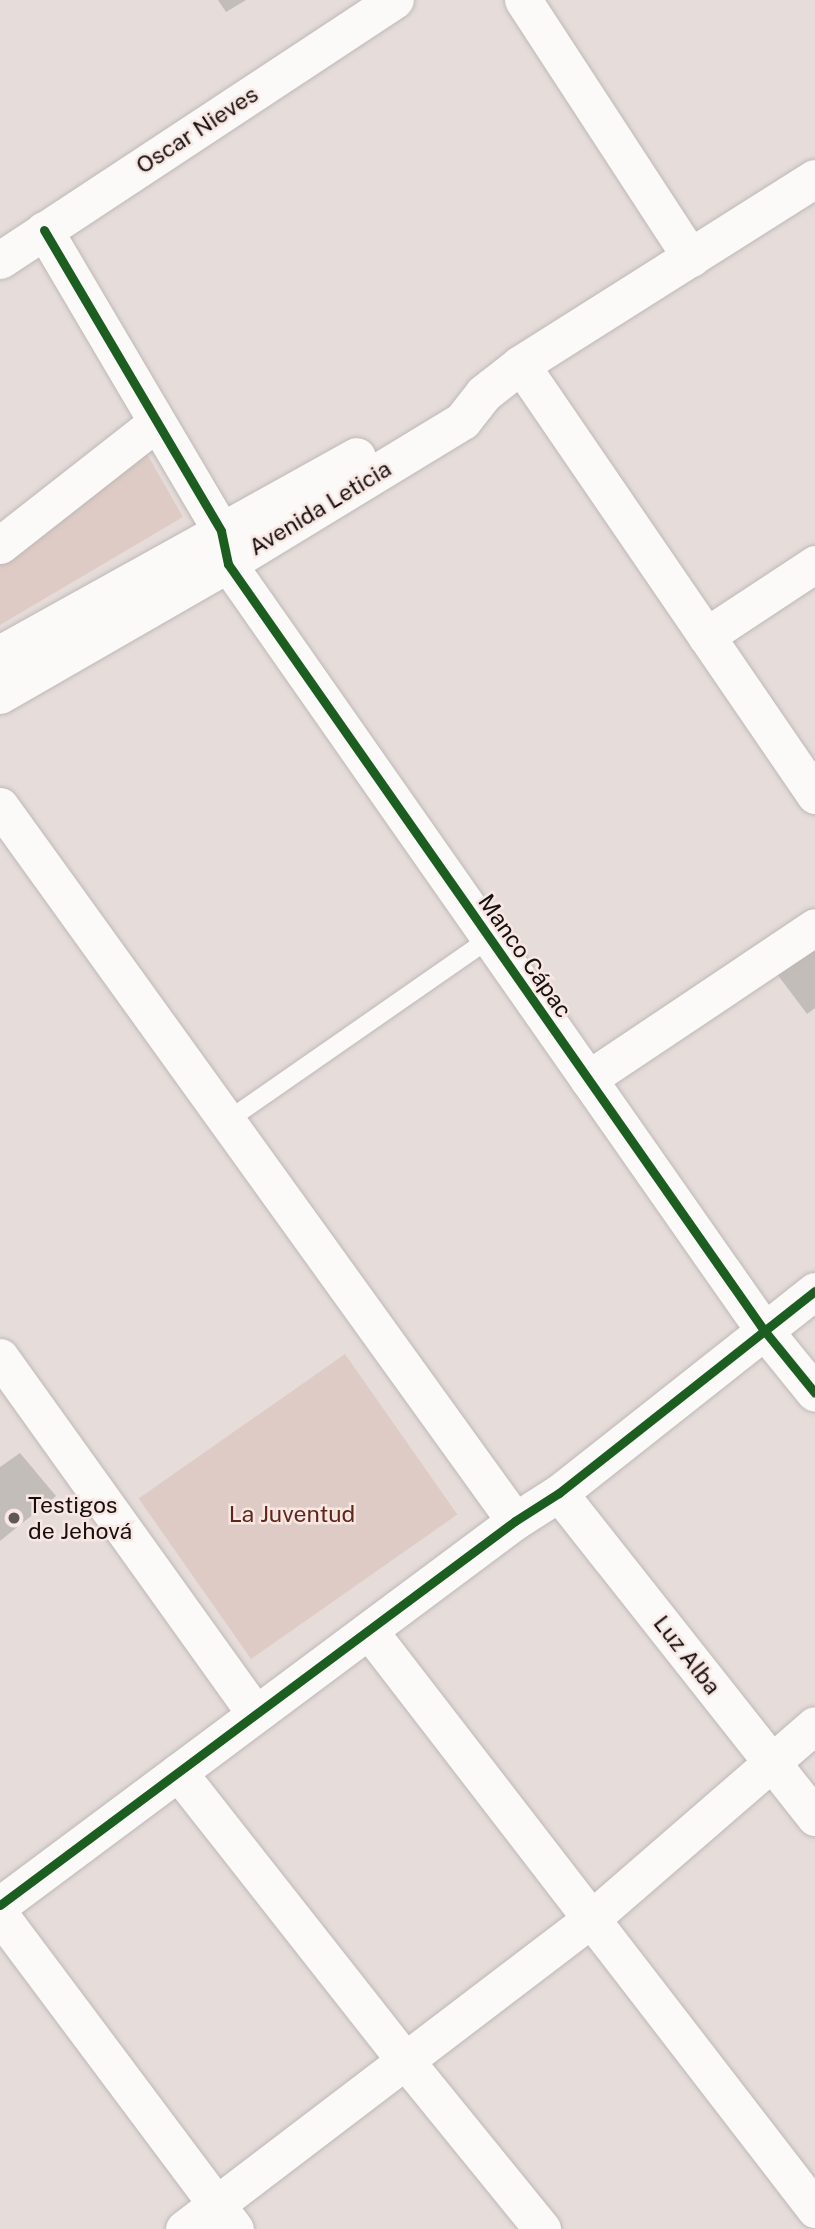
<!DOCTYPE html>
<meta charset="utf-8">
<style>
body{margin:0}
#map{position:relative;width:815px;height:2229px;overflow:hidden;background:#e6ddda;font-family:"Public Sans",sans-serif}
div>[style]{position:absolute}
.green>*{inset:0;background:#dfcbc6;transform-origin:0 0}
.building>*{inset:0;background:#c3bdba}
.roads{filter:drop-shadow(0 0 2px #beb8b6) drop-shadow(0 0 2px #beb8b6)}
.service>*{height:18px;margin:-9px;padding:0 9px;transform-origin:9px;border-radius:9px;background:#fbfaf9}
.minor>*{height:37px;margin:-18.5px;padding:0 18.5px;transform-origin:18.5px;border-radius:18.5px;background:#fbfaf9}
.tertiary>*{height:38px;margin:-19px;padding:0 19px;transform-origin:19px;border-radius:19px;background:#fbfaf9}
.cycleway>*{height:9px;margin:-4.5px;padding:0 4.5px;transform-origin:4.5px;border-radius:4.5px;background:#1b5e20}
.dots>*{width:19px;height:19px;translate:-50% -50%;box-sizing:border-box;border:4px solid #f8e7e3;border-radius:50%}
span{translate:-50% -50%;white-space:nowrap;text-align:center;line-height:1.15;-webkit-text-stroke:5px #f8e7e3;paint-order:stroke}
.street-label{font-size:23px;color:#15100f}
.poi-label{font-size:23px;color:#15100f}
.left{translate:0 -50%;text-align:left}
.park-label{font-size:23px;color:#5f271a}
</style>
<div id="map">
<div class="green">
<i style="clip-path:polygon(147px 454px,183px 517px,0 625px,0 564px)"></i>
<i style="left:345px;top:1354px;width:196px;height:252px;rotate:55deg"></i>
</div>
<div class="building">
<i style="clip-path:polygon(218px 0,246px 0,226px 12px)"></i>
<i style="clip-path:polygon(815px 946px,815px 1008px,807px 1014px,777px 974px)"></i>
<i style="clip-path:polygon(20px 1453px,56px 1496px,0 1541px,0 1467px)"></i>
</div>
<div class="roads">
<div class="service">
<i style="left:227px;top:1121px;width:320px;rotate:-34.8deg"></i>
</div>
<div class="minor">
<i style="left:523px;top:0;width:308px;rotate:56.9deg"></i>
<i style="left:44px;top:230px;width:349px;rotate:59.5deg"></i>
<i style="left:221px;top:531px;width:34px;rotate:78deg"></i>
<i style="left:228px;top:564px;width:934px;rotate:55.03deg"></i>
<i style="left:763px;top:1329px;width:82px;rotate:50.9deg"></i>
<i style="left:0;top:260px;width:473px;rotate:-33.4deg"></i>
<i style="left:521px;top:365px;width:521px;rotate:55.64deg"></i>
<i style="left:0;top:545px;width:199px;rotate:-38.1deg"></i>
<i style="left:706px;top:636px;width:131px;rotate:-33.4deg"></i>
<i style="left:0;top:806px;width:881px;rotate:54.24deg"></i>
<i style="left:588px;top:1079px;width:273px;rotate:-33.8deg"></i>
<i style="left:0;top:1357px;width:439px;rotate:54.4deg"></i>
<i style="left:559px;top:1493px;width:413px;rotate:51.7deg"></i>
<i style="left:370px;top:1632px;width:729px;rotate:52.36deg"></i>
<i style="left:178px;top:1772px;width:365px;rotate:51.8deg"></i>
<i style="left:404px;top:2059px;width:219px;rotate:50.9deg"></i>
<i style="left:0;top:1905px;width:642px;rotate:-36.71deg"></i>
<i style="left:515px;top:1521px;width:52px;rotate:-32.5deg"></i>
<i style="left:559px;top:1493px;width:326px;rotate:-38.3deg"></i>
<i style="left:0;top:1915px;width:392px;rotate:53.2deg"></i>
<i style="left:184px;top:2229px;width:512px;rotate:-37.3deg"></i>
<i style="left:591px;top:1919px;width:296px;rotate:-40.9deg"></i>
</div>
<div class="tertiary">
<i style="left:0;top:655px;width:408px;rotate:-29deg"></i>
<i style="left:0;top:695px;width:263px;rotate:-29.9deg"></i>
<i style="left:228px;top:564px;width:275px;rotate:-31.3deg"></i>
<i style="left:463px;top:421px;width:34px;rotate:-52deg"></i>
<i style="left:484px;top:394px;width:47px;rotate:-38.1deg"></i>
<i style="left:521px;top:365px;width:348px;rotate:-32.3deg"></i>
</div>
</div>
<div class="cycleway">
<i style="left:44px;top:230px;width:349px;rotate:59.5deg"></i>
<i style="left:221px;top:531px;width:34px;rotate:78deg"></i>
<i style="left:228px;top:564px;width:934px;rotate:55.03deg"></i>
<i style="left:763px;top:1329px;width:82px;rotate:50.9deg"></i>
<i style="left:0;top:1905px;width:642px;rotate:-36.71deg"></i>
<i style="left:515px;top:1521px;width:52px;rotate:-32.5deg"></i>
<i style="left:559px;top:1493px;width:326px;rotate:-38.3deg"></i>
</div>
<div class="dots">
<i style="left:14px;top:1518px;background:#5e5856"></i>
</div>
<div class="street-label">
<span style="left:197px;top:130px;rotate:-33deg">Oscar Nieves</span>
<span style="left:320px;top:508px;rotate:-31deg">Avenida Leticia</span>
<span style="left:525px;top:956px;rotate:55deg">Manco Cápac</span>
<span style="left:687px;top:1655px;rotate:52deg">Luz Alba</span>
</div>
<div class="poi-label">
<span class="left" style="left:28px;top:1518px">Testigos<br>de Jehová</span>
</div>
<div class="park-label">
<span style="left:292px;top:1514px">La Juventud</span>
</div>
</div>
